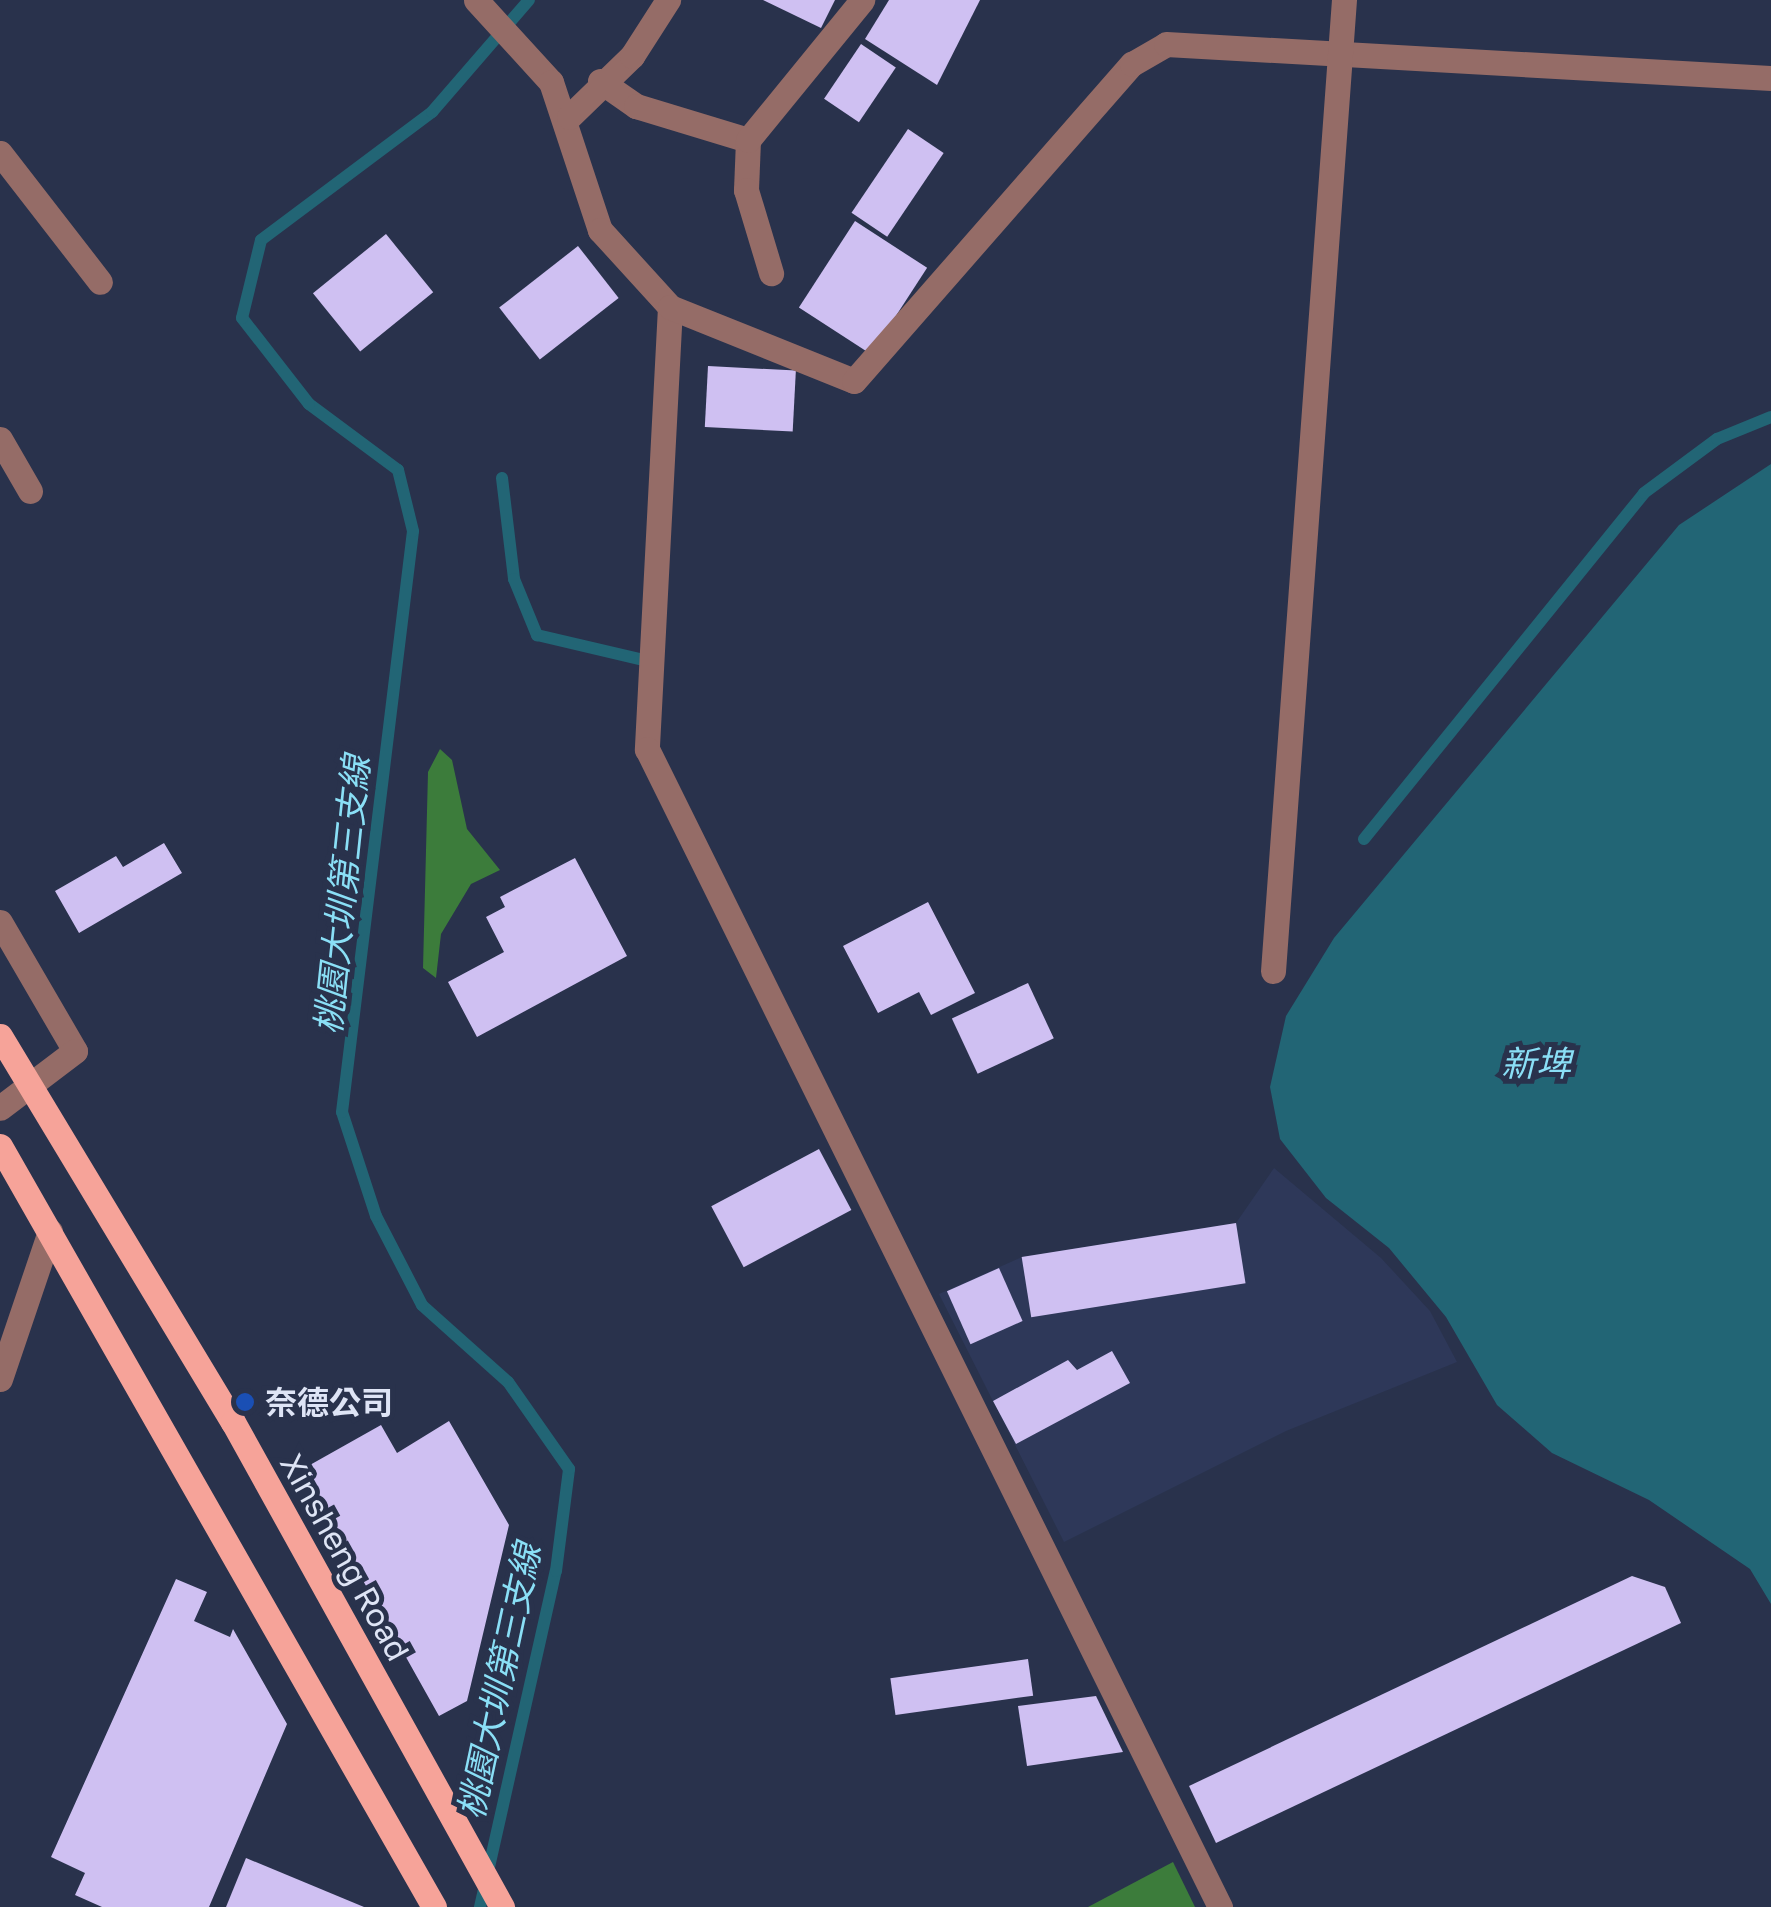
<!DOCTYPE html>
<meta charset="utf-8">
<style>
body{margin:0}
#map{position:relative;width:1771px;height:1907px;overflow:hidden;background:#29324c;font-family:"Golos Text","Noto Sans TC",sans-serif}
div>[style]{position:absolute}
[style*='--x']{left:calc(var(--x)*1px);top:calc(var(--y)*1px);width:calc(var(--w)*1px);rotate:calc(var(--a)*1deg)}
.built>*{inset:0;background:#2e3859}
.forest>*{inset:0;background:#3c7c3b}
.water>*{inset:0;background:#226575}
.stream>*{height:12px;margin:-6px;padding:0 6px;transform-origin:6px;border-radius:6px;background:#226575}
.building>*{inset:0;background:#cfc0f2;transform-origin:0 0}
.minor>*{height:25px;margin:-12.5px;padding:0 12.5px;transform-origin:12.5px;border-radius:12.5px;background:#956c67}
.major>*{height:25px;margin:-12.5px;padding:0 12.5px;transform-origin:12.5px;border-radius:12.5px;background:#f6a399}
.dots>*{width:28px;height:28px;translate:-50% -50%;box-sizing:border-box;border:5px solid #29324c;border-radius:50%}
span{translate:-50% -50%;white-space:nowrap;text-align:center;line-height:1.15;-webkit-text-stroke:10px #29324c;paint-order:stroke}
.poi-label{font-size:32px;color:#dee4f5;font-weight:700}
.left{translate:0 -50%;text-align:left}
.street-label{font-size:32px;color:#dee4f5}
.water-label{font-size:35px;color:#8adff6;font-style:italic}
</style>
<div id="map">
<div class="built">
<i style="clip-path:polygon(1274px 1168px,1381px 1258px,1430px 1311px,1457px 1362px,1286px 1431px,1064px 1542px,939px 1294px,1022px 1257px,1236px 1223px)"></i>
</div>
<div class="forest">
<i style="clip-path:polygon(440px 749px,452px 760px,467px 829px,500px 870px,471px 884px,441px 934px,436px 978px,423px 968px,428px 772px)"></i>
<i style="clip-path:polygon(1173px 1862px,1195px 1907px,1088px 1907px)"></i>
</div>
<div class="water">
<i style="clip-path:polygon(1771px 464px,1771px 1604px,1750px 1569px,1649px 1500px,1552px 1453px,1497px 1405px,1446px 1317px,1389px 1248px,1326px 1198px,1280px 1139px,1270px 1087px,1286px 1016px,1334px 938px,1679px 525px)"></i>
</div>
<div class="stream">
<i style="--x:502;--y:478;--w:102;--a:83.2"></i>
<i style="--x:514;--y:579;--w:61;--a:67.7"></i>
<i style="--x:537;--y:635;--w:110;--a:13.2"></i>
<i style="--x:1364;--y:839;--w:445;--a:-51"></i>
<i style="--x:1644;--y:493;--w:91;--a:-36.5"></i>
<i style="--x:1717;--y:439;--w:58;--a:-22.2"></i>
<i style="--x:480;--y:1907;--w:344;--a:-77.3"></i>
<i style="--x:556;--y:1571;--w:103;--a:-82.7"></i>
<i style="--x:569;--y:1469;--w:106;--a:-125"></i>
<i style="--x:508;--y:1382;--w:115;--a:-138.2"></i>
<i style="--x:422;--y:1305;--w:100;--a:-117.3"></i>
<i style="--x:376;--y:1216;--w:109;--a:-108.1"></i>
<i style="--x:342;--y:1112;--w:585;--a:-83.03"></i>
<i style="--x:413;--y:531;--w:63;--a:-103.8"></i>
<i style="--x:398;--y:470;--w:111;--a:-143.4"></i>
<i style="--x:309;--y:404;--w:109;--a:-127.9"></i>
<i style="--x:242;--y:318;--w:80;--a:-76.3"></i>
<i style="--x:261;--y:240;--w:214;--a:-36.8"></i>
<i style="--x:432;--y:112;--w:148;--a:-49.1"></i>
</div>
<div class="building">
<i style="clip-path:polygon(763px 0,835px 0,821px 28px)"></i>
<i style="clip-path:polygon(889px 0,980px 0,937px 85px,865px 39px)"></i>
<i style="left:861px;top:44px;width:42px;height:66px;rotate:34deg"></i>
<i style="left:908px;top:129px;width:43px;height:101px;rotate:34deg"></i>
<i style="left:855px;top:221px;width:86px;height:103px;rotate:33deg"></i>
<i style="left:386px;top:234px;width:75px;height:94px;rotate:51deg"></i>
<i style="left:578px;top:246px;width:66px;height:100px;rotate:52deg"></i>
<i style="left:708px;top:366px;width:88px;height:61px;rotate:3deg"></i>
<i style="clip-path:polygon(164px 843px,182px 873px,79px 933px,55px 891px,116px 856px,123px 867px)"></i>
<i style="clip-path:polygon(575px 858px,627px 956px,477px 1037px,448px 982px,504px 952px,486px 917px,505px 907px,500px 897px)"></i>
<i style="clip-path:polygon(928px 902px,975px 993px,931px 1015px,919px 992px,878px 1013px,843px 946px)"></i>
<i style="left:1028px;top:983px;width:61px;height:84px;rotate:65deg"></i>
<i style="left:819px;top:1149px;width:69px;height:122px;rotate:62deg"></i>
<i style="left:1236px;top:1223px;width:61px;height:217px;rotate:81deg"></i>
<i style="left:999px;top:1268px;width:58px;height:57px;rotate:66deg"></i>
<i style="clip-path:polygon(1112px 1351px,1130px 1383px,1016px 1444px,993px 1401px,1068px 1360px,1077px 1370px)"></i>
<i style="clip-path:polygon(449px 1421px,509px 1525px,467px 1701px,439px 1716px,301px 1470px,381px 1425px,397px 1453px)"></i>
<i style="clip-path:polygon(1632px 1576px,1665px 1587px,1681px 1623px,1216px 1843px,1189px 1786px)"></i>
<i style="clip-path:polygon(176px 1579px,207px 1592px,194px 1621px,230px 1637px,233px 1629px,287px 1724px,209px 1907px,102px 1907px,75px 1895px,85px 1873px,51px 1857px)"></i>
<i style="left:1028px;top:1659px;width:37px;height:139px;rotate:82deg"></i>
<i style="clip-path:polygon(1096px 1696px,1123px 1752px,1027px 1766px,1018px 1706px)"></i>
<i style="clip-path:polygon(246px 1858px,364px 1907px,226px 1907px)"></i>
</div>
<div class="minor">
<i style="--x:476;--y:0;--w:111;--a:47.6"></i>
<i style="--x:551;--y:82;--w:156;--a:71.7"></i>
<i style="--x:600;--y:230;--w:104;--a:47.7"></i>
<i style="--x:670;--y:307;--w:443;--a:93"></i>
<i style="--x:647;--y:749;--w:1292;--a:63.67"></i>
<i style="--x:600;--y:81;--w:44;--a:34.8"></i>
<i style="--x:636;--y:106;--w:117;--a:16.9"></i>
<i style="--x:748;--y:140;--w:50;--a:92.3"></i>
<i style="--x:746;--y:190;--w:87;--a:73.2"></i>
<i style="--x:569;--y:117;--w:88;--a:-44.1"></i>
<i style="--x:632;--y:56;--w:67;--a:-57.3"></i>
<i style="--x:748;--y:140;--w:181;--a:-50.8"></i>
<i style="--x:0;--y:153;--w:163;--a:52.2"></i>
<i style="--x:670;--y:307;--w:198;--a:21.9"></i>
<i style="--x:854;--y:381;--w:422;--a:-48.8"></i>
<i style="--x:1132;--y:64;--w:39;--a:-30"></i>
<i style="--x:1166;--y:44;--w:606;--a:3.22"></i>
<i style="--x:0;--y:439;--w:60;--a:60"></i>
<i style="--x:0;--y:922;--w:149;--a:59.8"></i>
<i style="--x:75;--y:1051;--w:94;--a:142.8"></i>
<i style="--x:1273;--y:971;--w:974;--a:-85.82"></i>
<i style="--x:0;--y:1379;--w:156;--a:-71.3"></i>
</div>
<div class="major">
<i style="--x:0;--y:1036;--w:451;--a:58.9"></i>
<i style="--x:233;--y:1422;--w:555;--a:60.99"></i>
<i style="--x:0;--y:1146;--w:876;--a:60.3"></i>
</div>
<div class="dots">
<i style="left:245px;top:1402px;background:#1a4fb4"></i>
</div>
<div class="poi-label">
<span class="left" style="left:265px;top:1402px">奈德公司</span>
</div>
<div class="street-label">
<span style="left:345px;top:1557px;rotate:61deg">Xinsheng Road</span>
</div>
<div class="water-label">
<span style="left:342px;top:895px;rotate:-84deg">桃園大圳第三支線</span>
<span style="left:1536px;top:1063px">新埤</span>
<span style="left:499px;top:1681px;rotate:-78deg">桃園大圳第三支線</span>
</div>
</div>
